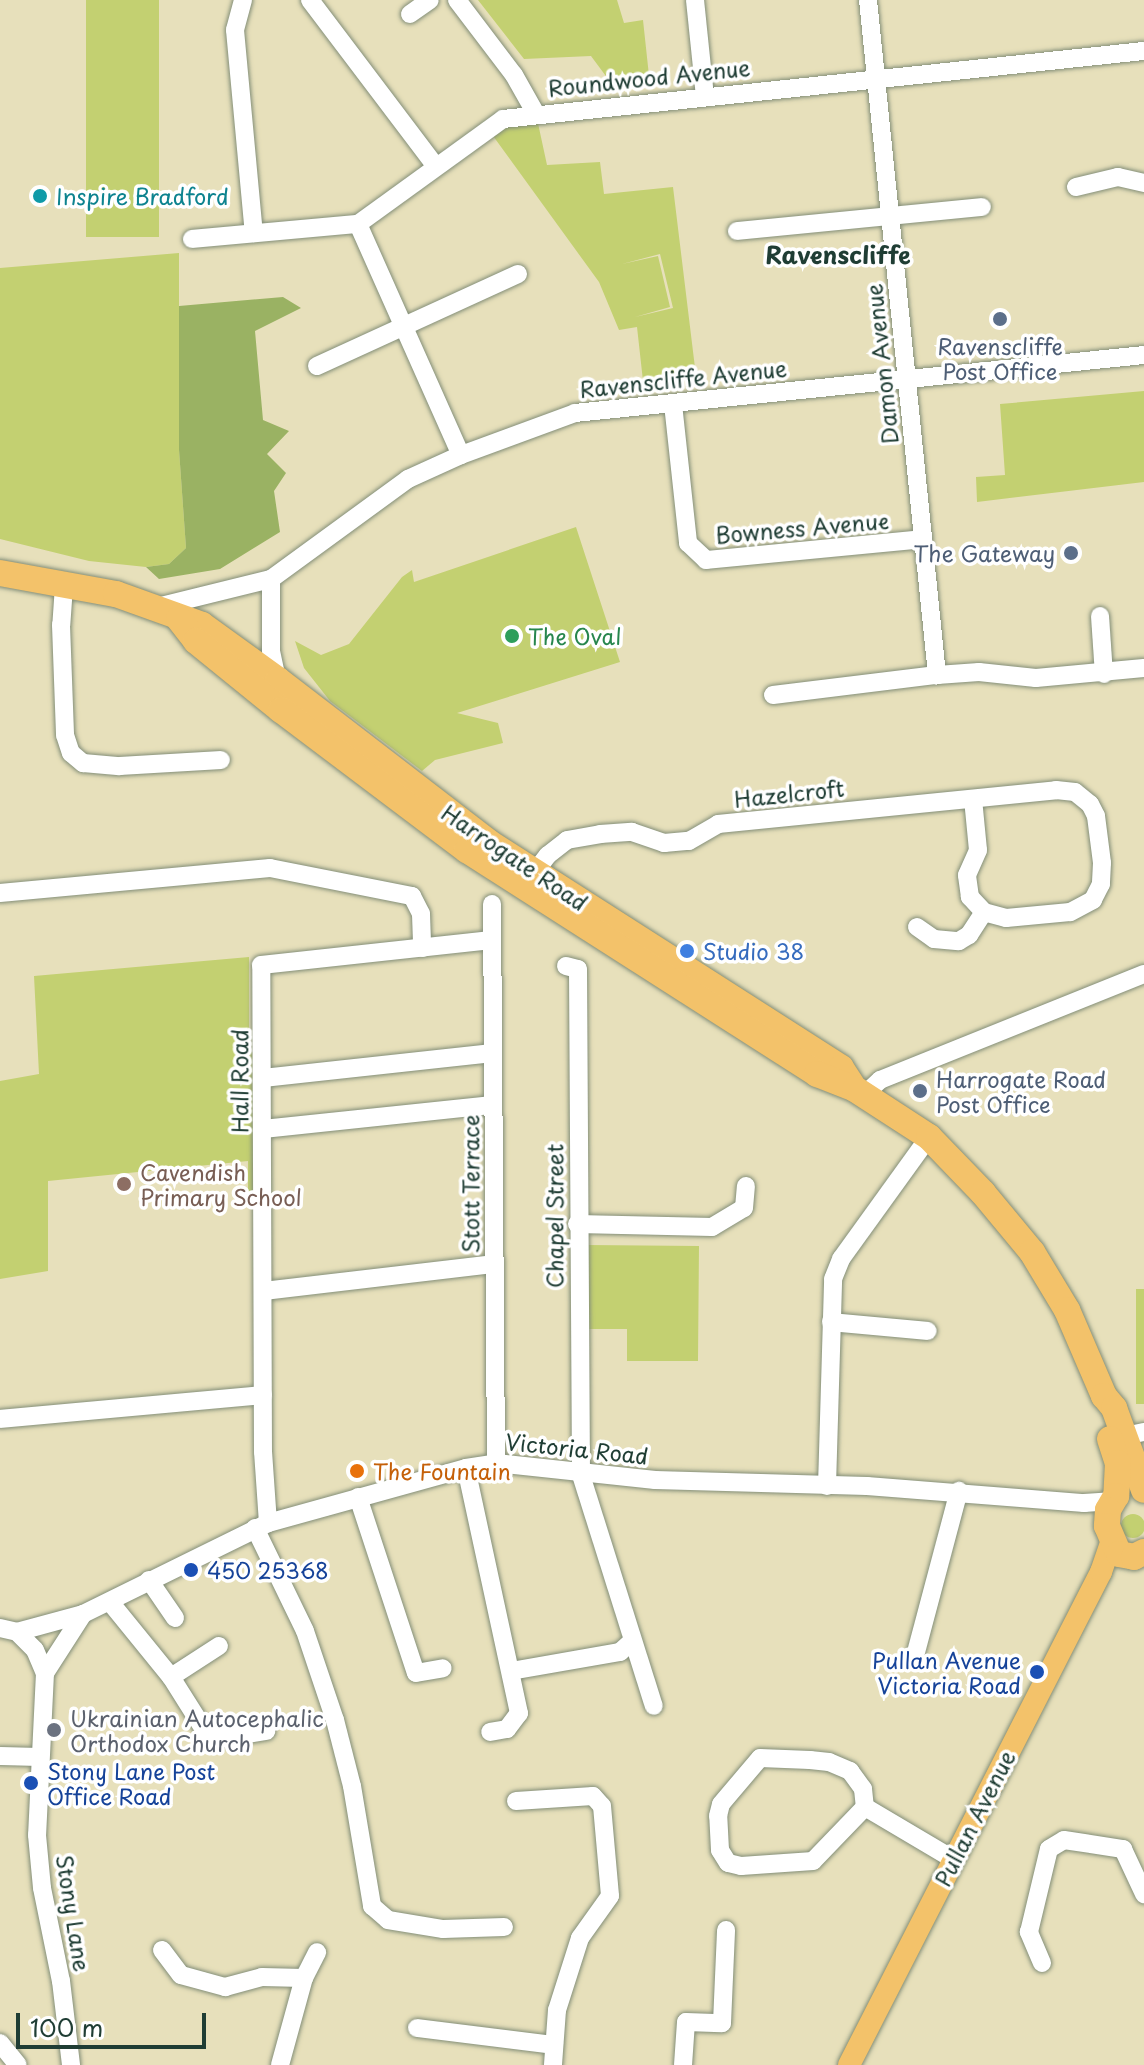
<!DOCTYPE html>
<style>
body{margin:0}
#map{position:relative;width:1144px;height:2065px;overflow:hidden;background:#e7e0bb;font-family:"Playpen Sans",sans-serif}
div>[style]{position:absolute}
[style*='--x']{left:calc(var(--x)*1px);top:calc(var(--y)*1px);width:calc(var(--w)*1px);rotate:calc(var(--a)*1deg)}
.green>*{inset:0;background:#c3d071;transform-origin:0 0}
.round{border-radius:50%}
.forest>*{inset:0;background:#9ab263}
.roads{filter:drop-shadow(0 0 2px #838e78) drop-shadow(0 0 2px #838e78)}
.minor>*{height:18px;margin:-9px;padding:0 9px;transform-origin:9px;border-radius:9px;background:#fff}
.major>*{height:22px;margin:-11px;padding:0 11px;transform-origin:11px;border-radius:11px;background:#f3c26a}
.highway>*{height:26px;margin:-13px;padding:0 13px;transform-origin:13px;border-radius:13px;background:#f3c26a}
.dots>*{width:22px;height:22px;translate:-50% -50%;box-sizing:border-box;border:4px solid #fff;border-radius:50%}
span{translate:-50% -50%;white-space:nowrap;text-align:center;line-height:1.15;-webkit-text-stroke:7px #fff;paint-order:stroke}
.street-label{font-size:22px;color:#1f3d34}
.culture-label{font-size:22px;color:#0d838f}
.left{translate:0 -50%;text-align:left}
.service-label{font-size:22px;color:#4e5e75}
.right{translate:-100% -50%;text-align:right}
.leisure-label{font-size:22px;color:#27864d}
.shop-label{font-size:22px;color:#366cbe}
.education-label{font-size:22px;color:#785e54}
.food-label{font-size:22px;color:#c56008}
.transit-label{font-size:22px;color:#164399}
.worship-label{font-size:22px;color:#5b616d}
.neighbourhood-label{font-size:24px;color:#1f3d34;font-weight:700}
.scale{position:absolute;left:16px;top:2013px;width:190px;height:36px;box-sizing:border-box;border:4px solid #1f3d34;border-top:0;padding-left:10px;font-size:24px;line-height:28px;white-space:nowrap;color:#1f3d34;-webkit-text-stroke:6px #fff;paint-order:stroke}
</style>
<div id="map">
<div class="green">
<i style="left:86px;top:0;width:73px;height:237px"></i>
<i style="clip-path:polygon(478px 0,617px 0,624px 23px,643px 20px,650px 85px,614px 87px,591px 56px,524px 59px)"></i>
<i style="clip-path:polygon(evenodd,536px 114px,547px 165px,600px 162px,604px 194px,673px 187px,696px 376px,643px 381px,637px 327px,619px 330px,599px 282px,488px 129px,536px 114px,660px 254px,673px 308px,635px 317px,670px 307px,658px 256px,622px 264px,660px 254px)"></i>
<i style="clip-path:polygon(179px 253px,179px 450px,186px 548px,169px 564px,146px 567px,89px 561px,0 539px,0 268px)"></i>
<i style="clip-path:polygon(1144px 391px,1144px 482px,977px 502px,976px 477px,1005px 475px,1000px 404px)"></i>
<i style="clip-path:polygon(576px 527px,620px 662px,457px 713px,498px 723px,503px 743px,435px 760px,422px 771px,330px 701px,304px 668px,295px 641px,321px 655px,349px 644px,402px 577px,412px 570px,414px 582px)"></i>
<i style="clip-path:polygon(249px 957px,249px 1052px,256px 1052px,256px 1207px,248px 1207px,248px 1161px,48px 1181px,48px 1271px,0 1279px,0 1081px,39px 1074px,34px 976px)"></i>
<i style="clip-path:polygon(587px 1245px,699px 1246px,698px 1361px,627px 1361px,627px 1329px,586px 1329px)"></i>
<i style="left:1144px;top:1289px;width:115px;height:8px;rotate:90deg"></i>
<i class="round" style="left:1121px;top:1514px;width:24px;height:24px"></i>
</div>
<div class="forest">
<i style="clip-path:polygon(283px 297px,301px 308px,255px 331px,263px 420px,289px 431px,267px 454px,286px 473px,274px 491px,280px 532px,220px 569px,159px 579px,146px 567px,169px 564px,186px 548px,179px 450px,179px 306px)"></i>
</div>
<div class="roads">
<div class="minor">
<i style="--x:243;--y:0;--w:31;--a:105"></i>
<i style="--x:235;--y:30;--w:204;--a:84.7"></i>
<i style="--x:310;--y:0;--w:207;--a:52.9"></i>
<i style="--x:457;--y:0;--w:94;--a:52.8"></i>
<i style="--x:514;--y:75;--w:45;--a:60.6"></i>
<i style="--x:695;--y:0;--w:97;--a:84.1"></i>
<i style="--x:868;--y:0;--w:679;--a:84.16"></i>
<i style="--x:410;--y:14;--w:24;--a:-35"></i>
<i style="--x:1076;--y:187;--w:43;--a:-13.4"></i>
<i style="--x:1118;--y:177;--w:27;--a:13"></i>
<i style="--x:358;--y:224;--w:253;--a:66"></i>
<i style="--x:737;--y:231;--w:246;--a:-5.6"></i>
<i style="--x:192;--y:239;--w:167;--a:-5.2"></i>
<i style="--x:358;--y:224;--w:179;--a:-35.9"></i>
<i style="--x:503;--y:119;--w:645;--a:-6.06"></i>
<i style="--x:317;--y:366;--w:221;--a:-24.6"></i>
<i style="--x:673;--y:404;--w:140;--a:83.8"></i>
<i style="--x:688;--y:543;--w:25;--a:43"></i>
<i style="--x:706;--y:560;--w:218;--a:-5.5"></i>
<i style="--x:271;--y:579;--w:72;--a:90"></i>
<i style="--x:271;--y:651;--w:33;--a:78"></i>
<i style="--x:64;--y:586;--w:39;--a:94"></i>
<i style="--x:61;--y:625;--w:110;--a:87.9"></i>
<i style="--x:65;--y:735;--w:19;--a:72"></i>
<i style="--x:71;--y:753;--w:16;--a:40"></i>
<i style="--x:83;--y:763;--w:37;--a:5"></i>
<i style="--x:120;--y:766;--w:101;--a:-3.4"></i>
<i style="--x:157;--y:607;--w:117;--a:-13.8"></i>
<i style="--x:271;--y:579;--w:170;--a:-36.1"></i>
<i style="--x:408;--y:479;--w:58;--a:-24.4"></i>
<i style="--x:461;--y:455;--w:121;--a:-20.2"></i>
<i style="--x:575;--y:413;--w:572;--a:-5.82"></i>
<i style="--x:1100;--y:616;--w:58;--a:86.1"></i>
<i style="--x:773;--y:695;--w:165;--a:-7"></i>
<i style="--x:937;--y:675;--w:42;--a:-4.1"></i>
<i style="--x:979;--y:672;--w:57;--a:6"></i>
<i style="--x:1036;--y:678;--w:108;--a:-5.3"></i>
<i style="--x:535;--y:872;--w:21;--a:-53"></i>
<i style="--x:548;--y:855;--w:24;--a:-38"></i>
<i style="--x:567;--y:840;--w:34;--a:-10"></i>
<i style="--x:600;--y:834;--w:32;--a:-4"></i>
<i style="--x:632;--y:832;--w:34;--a:19"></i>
<i style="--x:664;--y:843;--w:25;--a:-5"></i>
<i style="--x:689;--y:841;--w:34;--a:-30"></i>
<i style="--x:718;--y:824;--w:340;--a:-5.7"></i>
<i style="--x:1056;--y:790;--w:19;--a:6"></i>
<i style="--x:1075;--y:792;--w:19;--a:39"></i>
<i style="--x:1090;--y:804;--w:13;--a:63"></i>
<i style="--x:1096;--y:816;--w:47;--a:82.7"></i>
<i style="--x:1102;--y:863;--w:21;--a:93"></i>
<i style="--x:1101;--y:884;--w:18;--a:117"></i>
<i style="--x:1093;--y:900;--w:26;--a:152"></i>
<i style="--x:1070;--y:912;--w:64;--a:174.6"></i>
<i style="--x:1006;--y:918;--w:23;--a:-165"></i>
<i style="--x:984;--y:912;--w:21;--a:-133"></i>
<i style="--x:970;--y:897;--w:22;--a:-98"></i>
<i style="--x:967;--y:875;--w:27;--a:-66"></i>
<i style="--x:978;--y:850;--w:51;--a:-95.6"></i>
<i style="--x:0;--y:893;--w:271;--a:-5.3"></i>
<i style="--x:270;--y:868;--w:145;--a:11.2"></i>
<i style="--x:412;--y:896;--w:20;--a:63"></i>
<i style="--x:421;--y:914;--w:34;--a:88"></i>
<i style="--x:492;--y:904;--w:559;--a:89.59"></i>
<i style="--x:917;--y:927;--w:21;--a:35"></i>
<i style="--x:934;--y:939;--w:25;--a:5"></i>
<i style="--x:959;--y:941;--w:12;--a:-31"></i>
<i style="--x:969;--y:935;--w:27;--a:-57"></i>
<i style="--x:566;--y:966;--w:12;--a:14"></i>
<i style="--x:578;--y:969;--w:506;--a:89.66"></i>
<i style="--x:581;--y:1475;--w:242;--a:72.5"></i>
<i style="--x:263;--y:1078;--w:231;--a:-6.2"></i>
<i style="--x:864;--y:1095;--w:22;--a:-43"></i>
<i style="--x:880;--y:1080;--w:284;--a:-21.9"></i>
<i style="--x:263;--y:1129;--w:231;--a:-6"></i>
<i style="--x:577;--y:1224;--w:135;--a:1.3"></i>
<i style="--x:712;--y:1227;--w:37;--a:-31"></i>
<i style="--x:744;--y:1208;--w:22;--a:-85"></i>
<i style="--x:264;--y:1291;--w:232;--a:-6.7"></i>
<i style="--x:831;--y:1322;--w:97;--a:5.3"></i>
<i style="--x:0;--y:1419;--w:264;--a:-5.2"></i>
<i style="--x:1118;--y:1443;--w:10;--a:-45"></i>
<i style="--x:1125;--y:1436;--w:19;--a:-12"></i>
<i style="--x:466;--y:1468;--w:251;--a:77.8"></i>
<i style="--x:519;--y:1713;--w:20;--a:127"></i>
<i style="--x:507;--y:1729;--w:17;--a:170"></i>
<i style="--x:827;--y:1486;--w:207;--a:-88.3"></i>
<i style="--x:833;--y:1279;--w:22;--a:-68"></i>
<i style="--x:841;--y:1259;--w:150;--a:-54.2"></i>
<i style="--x:358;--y:1497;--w:185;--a:71.8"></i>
<i style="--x:416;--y:1673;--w:27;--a:-10"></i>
<i style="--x:268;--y:1523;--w:71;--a:-94"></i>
<i style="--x:263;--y:1452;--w:487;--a:-90.2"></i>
<i style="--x:261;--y:965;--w:232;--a:-6.2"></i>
<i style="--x:255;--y:1528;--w:114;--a:64.1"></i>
<i style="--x:305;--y:1631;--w:94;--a:71.4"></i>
<i style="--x:335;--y:1720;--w:68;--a:75.6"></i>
<i style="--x:352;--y:1786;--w:122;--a:80.5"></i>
<i style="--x:372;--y:1906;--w:21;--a:41"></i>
<i style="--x:388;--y:1920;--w:56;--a:9.3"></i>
<i style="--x:443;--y:1929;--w:61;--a:-1.9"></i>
<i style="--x:149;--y:1580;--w:46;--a:55.6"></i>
<i style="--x:110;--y:1602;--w:97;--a:50.9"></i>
<i style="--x:171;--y:1677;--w:64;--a:57.8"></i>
<i style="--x:205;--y:1731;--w:14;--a:36"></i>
<i style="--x:216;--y:1739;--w:51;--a:-9.1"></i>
<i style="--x:0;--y:1628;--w:17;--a:13"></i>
<i style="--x:17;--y:1632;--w:68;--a:-15.3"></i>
<i style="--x:83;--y:1614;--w:206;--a:-26.2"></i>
<i style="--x:268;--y:1523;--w:205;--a:-15.5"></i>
<i style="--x:466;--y:1468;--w:30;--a:-9"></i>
<i style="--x:496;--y:1463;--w:160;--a:6.1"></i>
<i style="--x:655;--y:1480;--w:212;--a:1.6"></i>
<i style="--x:867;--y:1486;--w:218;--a:4.5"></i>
<i style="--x:1084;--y:1503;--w:27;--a:-4"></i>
<i style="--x:17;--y:1632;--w:25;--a:45"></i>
<i style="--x:35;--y:1650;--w:25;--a:67"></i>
<i style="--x:45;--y:1673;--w:162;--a:92.8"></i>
<i style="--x:37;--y:1835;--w:53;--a:84.6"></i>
<i style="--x:42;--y:1888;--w:95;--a:78.5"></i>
<i style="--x:61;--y:1981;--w:85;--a:83.2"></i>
<i style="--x:915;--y:1656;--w:171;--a:-75.1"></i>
<i style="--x:511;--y:1671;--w:111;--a:-9.9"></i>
<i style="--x:620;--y:1652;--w:15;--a:-42"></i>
<i style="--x:45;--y:1673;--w:70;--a:-57.2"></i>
<i style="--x:171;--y:1677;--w:57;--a:-32.9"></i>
<i style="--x:0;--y:1756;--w:40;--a:1.4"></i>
<i style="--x:516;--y:1801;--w:77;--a:-3.7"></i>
<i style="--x:593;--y:1796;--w:13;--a:48"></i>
<i style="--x:602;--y:1806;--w:90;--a:84.9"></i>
<i style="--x:610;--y:1896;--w:52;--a:125.5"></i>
<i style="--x:580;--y:1938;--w:76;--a:107.7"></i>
<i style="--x:557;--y:2010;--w:55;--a:94.2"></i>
<i style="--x:865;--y:1807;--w:75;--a:133.9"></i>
<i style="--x:813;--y:1861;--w:72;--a:176"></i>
<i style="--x:741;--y:1866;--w:13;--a:-167"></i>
<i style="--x:728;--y:1863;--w:15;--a:-122"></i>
<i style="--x:720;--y:1850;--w:34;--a:-93"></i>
<i style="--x:718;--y:1816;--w:12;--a:-76"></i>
<i style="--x:721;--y:1804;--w:60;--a:-49.7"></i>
<i style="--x:760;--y:1758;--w:50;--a:2.3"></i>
<i style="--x:810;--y:1760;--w:19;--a:6"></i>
<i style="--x:829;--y:1762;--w:23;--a:23"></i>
<i style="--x:850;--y:1771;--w:22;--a:54"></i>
<i style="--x:863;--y:1789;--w:18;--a:84"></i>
<i style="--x:865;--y:1807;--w:102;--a:30.6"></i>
<i style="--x:162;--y:1950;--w:31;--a:53"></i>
<i style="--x:181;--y:1975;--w:46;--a:15.3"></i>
<i style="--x:225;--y:1987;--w:38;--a:-15"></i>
<i style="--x:262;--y:1977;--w:42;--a:1.4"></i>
<i style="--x:1042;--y:1963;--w:34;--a:-113"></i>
<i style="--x:1029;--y:1932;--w:85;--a:-76.5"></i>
<i style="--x:1049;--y:1849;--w:17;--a:-31"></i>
<i style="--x:1064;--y:1840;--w:60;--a:8.7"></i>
<i style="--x:1123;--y:1849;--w:50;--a:65"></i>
<i style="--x:417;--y:2028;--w:138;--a:7.1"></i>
<i style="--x:0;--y:2043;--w:28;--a:51"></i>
<i style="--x:280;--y:2065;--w:90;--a:-74.6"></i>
<i style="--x:304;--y:1978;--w:29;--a:-63"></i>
<i style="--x:683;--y:2065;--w:43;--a:-86"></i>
<i style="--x:686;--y:2022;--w:36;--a:2"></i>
<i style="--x:722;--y:2023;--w:93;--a:-87.5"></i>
</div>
<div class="major">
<i style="--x:849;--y:2065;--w:554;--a:-62.93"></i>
<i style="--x:1101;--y:1572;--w:34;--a:-71"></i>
</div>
<div class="highway">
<i style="--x:0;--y:573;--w:118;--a:10.3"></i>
<i style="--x:116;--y:594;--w:91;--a:19.8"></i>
<i style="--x:202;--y:625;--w:94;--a:35.9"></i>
<i style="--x:278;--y:680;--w:265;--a:37.6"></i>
<i style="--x:488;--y:842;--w:419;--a:32.6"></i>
<i style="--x:841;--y:1068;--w:20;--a:57"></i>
<i style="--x:179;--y:619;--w:28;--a:52"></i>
<i style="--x:196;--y:641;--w:109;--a:39.1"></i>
<i style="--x:281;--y:710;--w:233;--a:37"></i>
<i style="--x:467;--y:850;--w:416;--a:32.6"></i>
<i style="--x:817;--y:1074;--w:41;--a:21.5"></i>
<i style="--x:855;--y:1089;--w:88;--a:33"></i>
<i style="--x:929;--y:1137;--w:78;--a:46"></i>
<i style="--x:983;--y:1193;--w:77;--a:50.3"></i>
<i style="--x:1032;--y:1252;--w:68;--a:58.9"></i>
<i style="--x:1067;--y:1310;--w:94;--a:66.7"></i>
<i style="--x:1104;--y:1396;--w:16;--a:50"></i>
<i style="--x:1114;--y:1408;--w:87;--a:69.9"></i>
<i style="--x:1110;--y:1439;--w:25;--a:72"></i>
<i style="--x:1118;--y:1463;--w:33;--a:93"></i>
<i style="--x:1116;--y:1496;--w:16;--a:120"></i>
<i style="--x:1108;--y:1510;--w:16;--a:94"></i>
<i style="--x:1107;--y:1526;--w:30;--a:67"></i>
<i style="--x:1119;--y:1554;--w:15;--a:11"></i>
<i style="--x:1134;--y:1557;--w:11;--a:-27"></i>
</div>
</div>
<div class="dots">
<i style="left:40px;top:196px;background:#0f9aa8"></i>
<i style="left:1000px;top:319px;background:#5c6f8a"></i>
<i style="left:1071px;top:553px;background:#5c6f8a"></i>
<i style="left:512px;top:636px;background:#2e9e5b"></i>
<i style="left:687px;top:951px;background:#3f7fe0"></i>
<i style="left:920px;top:1091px;background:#5c6f8a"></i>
<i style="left:124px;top:1184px;background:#8d6e63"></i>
<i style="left:357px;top:1471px;background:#e8710a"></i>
<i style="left:191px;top:1570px;background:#1a4fb4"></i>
<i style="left:1037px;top:1672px;background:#1a4fb4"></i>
<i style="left:54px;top:1730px;background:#6b7280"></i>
<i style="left:31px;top:1783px;background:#1a4fb4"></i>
</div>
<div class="street-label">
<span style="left:649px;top:77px;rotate:-6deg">Roundwood Avenue</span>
<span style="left:881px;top:364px;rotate:-96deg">Damon Avenue</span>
<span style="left:683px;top:378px;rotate:-6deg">Ravenscliffe Avenue</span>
<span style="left:802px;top:527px;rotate:-5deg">Bowness Avenue</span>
<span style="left:789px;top:793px;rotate:-6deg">Hazelcroft</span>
<span style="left:515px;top:857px;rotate:34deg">Harrogate Road</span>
<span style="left:239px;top:1081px;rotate:-90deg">Hall Road</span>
<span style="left:470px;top:1184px;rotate:-90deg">Stott Terrace</span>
<span style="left:554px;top:1216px;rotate:-90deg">Chapel Street</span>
<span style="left:577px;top:1448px;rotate:6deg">Victoria Road</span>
<span style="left:974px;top:1818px;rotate:-63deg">Pullan Avenue</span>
<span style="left:74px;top:1913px;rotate:81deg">Stony Lane</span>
</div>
<div class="culture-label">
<span class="left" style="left:56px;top:196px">Inspire Bradford</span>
</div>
<div class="service-label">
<span style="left:1000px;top:358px">Ravenscliffe<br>Post Office</span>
<span class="right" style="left:1055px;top:553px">The Gateway</span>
<span class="left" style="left:936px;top:1091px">Harrogate Road<br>Post Office</span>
</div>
<div class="leisure-label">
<span class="left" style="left:528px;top:636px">The Oval</span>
</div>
<div class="shop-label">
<span class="left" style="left:703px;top:951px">Studio 38</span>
</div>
<div class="education-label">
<span class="left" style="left:140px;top:1184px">Cavendish<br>Primary School</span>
</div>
<div class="food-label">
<span class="left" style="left:373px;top:1471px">The Fountain</span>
</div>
<div class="transit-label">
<span class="left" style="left:207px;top:1570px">450 25368</span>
<span class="right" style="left:1021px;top:1672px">Pullan Avenue<br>Victoria Road</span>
<span class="left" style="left:47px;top:1783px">Stony Lane Post<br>Office Road</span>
</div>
<div class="worship-label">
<span class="left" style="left:70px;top:1730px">Ukrainian Autocephalic<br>Orthodox Church</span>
</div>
<div class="neighbourhood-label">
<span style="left:838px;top:255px">Ravenscliffe</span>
</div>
<div class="scale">100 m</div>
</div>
